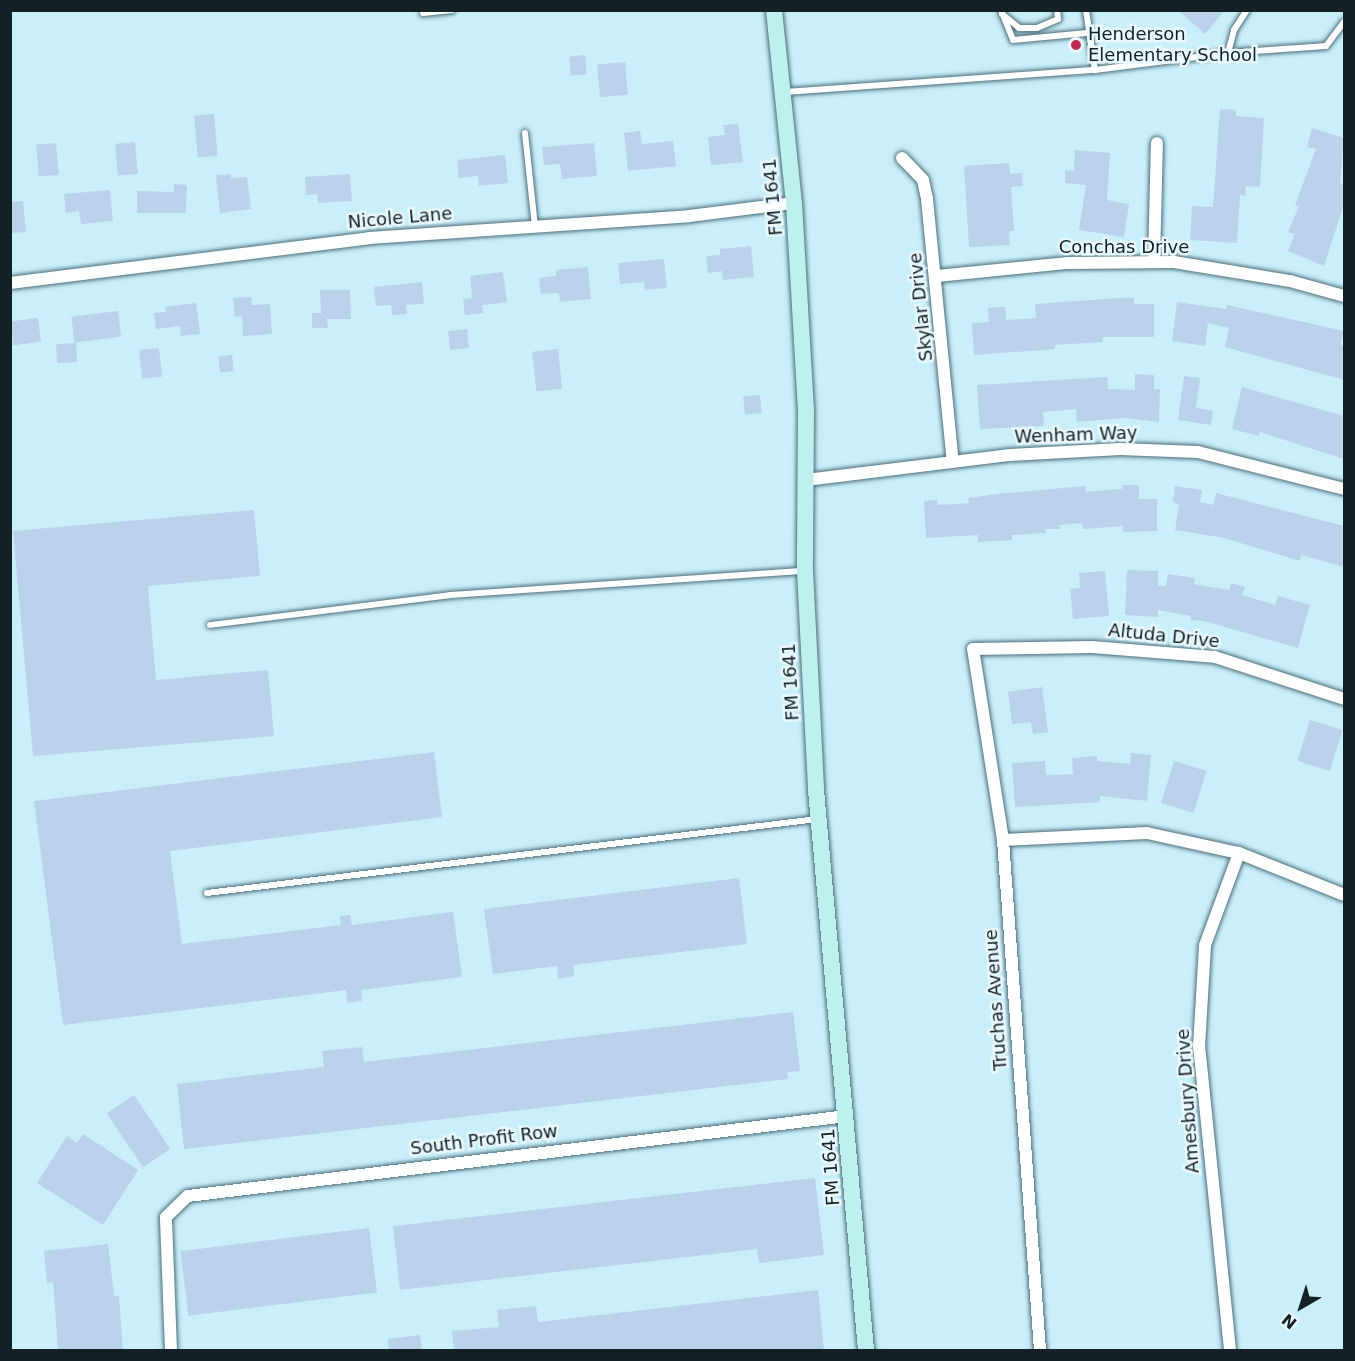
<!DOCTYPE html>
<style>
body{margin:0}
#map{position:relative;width:1355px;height:1361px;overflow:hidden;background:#c9effb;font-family:"DejaVu Sans",sans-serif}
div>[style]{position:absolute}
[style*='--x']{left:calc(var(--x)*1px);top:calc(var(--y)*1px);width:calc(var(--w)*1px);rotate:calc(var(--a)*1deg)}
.building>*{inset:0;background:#bbd2eb;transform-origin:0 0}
.roads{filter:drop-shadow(0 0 2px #4b6d78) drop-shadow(0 0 2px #4b6d78)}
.service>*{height:6px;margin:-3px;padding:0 3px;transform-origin:3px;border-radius:3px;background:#fff}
.minor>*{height:12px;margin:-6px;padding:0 6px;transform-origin:6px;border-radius:6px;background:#fff}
.secondary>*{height:16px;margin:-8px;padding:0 8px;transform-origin:8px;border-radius:8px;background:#bef0ed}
.dots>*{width:16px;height:16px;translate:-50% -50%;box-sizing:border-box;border:3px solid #e9f8fd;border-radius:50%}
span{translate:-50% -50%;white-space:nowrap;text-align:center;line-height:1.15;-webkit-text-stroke:5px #e9f8fd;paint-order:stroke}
.poi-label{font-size:18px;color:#132125}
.left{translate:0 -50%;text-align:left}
.street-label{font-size:18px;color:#132125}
.frame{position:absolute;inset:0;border:12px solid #132125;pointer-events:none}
.north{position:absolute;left:1271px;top:1277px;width:60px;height:60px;-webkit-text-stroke:4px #e9f8fd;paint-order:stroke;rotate:219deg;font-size:16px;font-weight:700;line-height:24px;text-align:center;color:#132125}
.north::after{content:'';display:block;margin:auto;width:21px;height:27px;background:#132125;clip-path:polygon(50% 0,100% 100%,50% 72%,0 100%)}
</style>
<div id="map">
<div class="building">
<i style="clip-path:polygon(1178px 10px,1225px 10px,1205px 34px)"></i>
<i style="left:585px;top:55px;width:19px;height:16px;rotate:84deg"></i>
<i style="left:625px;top:62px;width:33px;height:28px;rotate:85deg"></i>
<i style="clip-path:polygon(1220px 109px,1236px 110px,1236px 116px,1264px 118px,1260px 187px,1246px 186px,1245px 196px,1240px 195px,1237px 243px,1190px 240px,1192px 206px,1213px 207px)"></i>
<i style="left:214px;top:114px;width:42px;height:20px;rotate:85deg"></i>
<i style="clip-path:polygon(738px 124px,743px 162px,711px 165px,708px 137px,725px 135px,723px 125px)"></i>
<i style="clip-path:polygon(1312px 128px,1344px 138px,1340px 184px,1344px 185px,1344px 204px,1324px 266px,1288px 251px,1295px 234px,1288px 232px,1299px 206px,1295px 205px,1316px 149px,1307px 147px)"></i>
<i style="clip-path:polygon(640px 131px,642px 144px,673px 141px,676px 166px,628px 171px,624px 133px)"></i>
<i style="left:135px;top:142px;width:32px;height:20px;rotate:85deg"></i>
<i style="left:56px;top:143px;width:32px;height:20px;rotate:85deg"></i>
<i style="clip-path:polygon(594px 143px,597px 176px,562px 179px,560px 164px,544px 165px,542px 147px)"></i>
<i style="clip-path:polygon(1075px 150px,1110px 153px,1107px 200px,1129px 204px,1124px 237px,1079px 230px,1086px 185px,1065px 183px,1065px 170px,1074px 171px)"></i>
<i style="clip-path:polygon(505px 155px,508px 183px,479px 186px,478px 176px,459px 178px,457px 160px)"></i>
<i style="clip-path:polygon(1009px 163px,1010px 174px,1022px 173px,1023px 186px,1011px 187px,1014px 231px,1009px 231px,1010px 245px,969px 247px,964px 166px)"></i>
<i style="clip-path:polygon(231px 174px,231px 178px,247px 177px,251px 209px,220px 213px,216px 175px)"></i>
<i style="clip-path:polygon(350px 174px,352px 201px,318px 203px,317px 194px,306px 195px,305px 177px)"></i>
<i style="clip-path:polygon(174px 184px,187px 185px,186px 213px,137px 213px,137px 191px,174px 192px)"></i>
<i style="clip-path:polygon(110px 190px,113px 221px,81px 224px,79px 211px,66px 213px,64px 194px)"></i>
<i style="clip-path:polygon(23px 201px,26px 232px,10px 233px,11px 202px)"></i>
<i style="clip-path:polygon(751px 246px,754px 277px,723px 280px,722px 271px,708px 273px,706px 256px,720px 255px,720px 249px)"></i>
<i style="clip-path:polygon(664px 259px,667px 288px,645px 290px,644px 282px,620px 284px,618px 263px)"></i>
<i style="clip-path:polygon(588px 267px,591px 299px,560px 302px,559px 293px,541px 294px,539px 278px,556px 276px,556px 270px)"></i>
<i style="clip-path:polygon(503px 272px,507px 302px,482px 305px,483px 313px,465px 315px,463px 299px,472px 298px,470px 276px)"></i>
<i style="clip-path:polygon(422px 282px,424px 304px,406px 305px,407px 314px,392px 315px,391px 305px,376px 306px,374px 287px)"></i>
<i style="clip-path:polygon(320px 290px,350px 290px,351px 319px,327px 319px,328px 328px,312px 328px,312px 313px,321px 313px)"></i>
<i style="clip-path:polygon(251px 297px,252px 305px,270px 304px,272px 334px,243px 336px,242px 316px,235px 317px,233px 298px)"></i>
<i style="clip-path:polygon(1119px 298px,1134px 298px,1134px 304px,1154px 304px,1154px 337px,1103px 337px,1103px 342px,1055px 345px,1055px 349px,974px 355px,972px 323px,989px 322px,988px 308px,1005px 307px,1006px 320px,1036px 318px,1035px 304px)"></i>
<i style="clip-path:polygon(1177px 302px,1226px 309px,1227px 305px,1344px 331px,1340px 345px,1344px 346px,1344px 380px,1225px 347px,1229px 328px,1208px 323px,1205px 346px,1172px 341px)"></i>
<i style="clip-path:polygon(196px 303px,200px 334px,181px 336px,180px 326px,156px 329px,154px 313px,166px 312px,165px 307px)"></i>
<i style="left:118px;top:311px;width:26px;height:47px;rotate:83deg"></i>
<i style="left:38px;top:318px;width:24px;height:28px;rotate:83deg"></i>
<i style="left:467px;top:329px;width:19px;height:19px;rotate:84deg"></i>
<i style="left:76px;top:343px;width:19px;height:20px;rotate:87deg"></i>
<i style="left:159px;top:348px;width:29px;height:20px;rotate:84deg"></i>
<i style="left:558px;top:349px;width:40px;height:26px;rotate:84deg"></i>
<i style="left:232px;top:355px;width:16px;height:14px;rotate:83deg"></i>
<i style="clip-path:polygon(1135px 374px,1154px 375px,1154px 389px,1160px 389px,1159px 422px,1126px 418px,1077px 422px,1076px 409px,1043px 412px,1044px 426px,980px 429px,977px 385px,1107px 377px,1108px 389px,1135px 390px)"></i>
<i style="clip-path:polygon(1184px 376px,1200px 378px,1196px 408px,1213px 411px,1211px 425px,1178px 420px)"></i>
<i style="clip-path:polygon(1242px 387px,1344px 416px,1344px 459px,1260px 432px,1259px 436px,1232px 429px)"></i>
<i style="left:760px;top:395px;width:18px;height:17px;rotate:84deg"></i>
<i style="clip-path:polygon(1122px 485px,1139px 485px,1139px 499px,1157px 499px,1157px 531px,1123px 532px,1123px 526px,1083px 529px,1082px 523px,1059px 525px,1060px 529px,1045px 529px,1046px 533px,1012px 535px,1012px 540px,978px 542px,978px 535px,926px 538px,924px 501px,937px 500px,938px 505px,969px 503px,968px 498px,997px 494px,1085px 486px,1086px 492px,1122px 489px)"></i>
<i style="clip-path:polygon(1175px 486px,1202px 490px,1200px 502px,1213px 505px,1216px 493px,1344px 526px,1344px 567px,1301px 555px,1300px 561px,1224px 538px,1175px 530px,1179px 504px,1173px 502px)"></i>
<i style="clip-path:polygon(254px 510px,260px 576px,148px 586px,156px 680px,268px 670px,274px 736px,33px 756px,13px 531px)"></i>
<i style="clip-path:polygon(1127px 570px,1158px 571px,1158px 586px,1166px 586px,1168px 574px,1195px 578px,1194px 584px,1229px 590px,1231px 583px,1245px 587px,1242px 595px,1275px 605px,1278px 596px,1310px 605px,1298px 648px,1204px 621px,1190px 620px,1191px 616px,1158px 610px,1158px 617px,1125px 615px)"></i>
<i style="clip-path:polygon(1105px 571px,1109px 616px,1073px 619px,1070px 589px,1080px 588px,1079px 573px)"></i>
<i style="clip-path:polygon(1042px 687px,1048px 732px,1033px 734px,1031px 722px,1012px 724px,1008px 692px)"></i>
<i style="left:1310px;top:720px;width:34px;height:43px;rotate:17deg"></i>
<i style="clip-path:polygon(434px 752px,442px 817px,170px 851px,182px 944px,341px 925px,340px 916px,350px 915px,352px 925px,453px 912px,462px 977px,361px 990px,362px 1001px,347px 1003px,346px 990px,63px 1025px,34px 801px)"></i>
<i style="clip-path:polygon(1131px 753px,1151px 755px,1147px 801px,1100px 796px,1100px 802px,1015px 807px,1012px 763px,1045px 761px,1046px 775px,1073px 774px,1072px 758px,1097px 756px,1097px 761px,1130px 764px)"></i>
<i style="left:1174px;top:761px;width:34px;height:44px;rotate:17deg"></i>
<i style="clip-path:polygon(739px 878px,747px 944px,573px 965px,574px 976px,558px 979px,557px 966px,493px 974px,484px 909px)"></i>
<i style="clip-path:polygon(793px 1012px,800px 1071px,787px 1072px,788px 1079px,184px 1149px,177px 1084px,324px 1067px,322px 1051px,362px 1047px,364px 1062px)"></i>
<i style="left:134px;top:1095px;width:65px;height:33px;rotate:56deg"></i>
<i style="clip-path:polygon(83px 1134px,138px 1170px,103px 1225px,37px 1183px,67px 1136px,77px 1143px)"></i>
<i style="clip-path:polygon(815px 1178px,824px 1255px,759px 1263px,757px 1249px,400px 1290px,393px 1226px)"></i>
<i style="left:369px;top:1228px;width:65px;height:190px;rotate:83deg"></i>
<i style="clip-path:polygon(108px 1244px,114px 1296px,119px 1296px,123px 1350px,58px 1350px,53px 1282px,47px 1283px,44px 1251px)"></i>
<i style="clip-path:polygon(818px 1290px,824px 1350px,454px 1350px,452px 1331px,499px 1327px,497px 1310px,536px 1306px,538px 1322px)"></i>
<i style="clip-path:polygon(420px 1335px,422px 1350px,389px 1350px,388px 1339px)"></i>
</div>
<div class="roads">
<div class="service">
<i style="--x:1001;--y:10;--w:32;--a:68"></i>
<i style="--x:1013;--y:40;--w:74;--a:-5.4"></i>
<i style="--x:1086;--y:10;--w:61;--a:81.5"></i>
<i style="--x:423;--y:13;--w:29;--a:-6"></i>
<i style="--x:1002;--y:14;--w:22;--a:39"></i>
<i style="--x:1019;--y:28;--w:18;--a:0"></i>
<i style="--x:1037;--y:28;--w:23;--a:-23"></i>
<i style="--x:1058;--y:19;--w:9;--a:-96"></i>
<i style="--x:1228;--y:53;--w:24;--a:-75"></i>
<i style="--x:1234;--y:30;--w:24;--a:-57"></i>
<i style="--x:785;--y:92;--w:311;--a:-4.1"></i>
<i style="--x:1095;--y:70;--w:134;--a:-7.3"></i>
<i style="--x:1228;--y:53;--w:98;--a:-4.1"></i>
<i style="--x:1326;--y:46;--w:30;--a:-53"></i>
<i style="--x:525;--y:133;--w:94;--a:83.9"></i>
<i style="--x:210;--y:625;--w:242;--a:-7.1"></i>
<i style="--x:450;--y:595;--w:356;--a:-3.9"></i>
<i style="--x:207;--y:893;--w:615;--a:-6.91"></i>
</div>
<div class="minor">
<i style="--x:902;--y:158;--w:30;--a:46"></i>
<i style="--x:923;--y:180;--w:19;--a:78"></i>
<i style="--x:927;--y:199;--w:264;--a:84.4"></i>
<i style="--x:1154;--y:262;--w:119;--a:-88.6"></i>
<i style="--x:937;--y:276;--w:132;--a:-5.7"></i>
<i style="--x:1068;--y:263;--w:106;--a:-0.5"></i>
<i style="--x:1174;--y:262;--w:118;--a:9.3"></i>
<i style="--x:1290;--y:281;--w:56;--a:15.5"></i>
<i style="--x:10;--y:283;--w:362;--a:-7.1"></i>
<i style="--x:369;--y:238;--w:321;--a:-3.9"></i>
<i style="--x:689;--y:216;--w:106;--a:-7.1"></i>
<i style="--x:806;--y:480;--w:206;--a:-7"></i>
<i style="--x:1010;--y:455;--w:110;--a:-3.1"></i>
<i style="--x:1120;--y:449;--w:78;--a:2.2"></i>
<i style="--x:1198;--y:452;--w:151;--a:14.2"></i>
<i style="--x:1003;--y:840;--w:144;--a:-2.8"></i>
<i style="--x:1147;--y:833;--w:94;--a:12.3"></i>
<i style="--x:1239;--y:853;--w:113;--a:21.8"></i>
<i style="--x:171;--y:1350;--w:133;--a:-92.2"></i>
<i style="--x:166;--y:1217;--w:30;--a:-44"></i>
<i style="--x:188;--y:1196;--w:664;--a:-6.92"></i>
<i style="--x:1040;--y:1350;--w:511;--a:-94.15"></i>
<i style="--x:1003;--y:840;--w:193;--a:-98.9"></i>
<i style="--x:973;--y:649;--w:119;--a:-1"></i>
<i style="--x:1092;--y:647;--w:123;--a:4.6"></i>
<i style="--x:1215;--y:657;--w:136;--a:18"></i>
<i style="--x:1230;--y:1350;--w:305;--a:-95.8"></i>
<i style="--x:1199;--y:1047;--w:102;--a:-86.6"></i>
<i style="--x:1205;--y:945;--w:98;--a:-69.7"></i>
</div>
<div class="secondary">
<i style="--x:774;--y:10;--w:194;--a:84.1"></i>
<i style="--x:794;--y:203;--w:206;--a:86.7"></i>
<i style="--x:806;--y:409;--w:162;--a:90.4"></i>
<i style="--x:805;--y:571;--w:219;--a:87.1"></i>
<i style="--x:816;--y:790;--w:562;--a:84.9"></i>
</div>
</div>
<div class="dots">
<i style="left:1076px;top:45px;background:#bd2d52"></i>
</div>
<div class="poi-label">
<span class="left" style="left:1088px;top:45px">Henderson<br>Elementary School</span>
</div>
<div class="street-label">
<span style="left:773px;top:197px;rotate:-95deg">FM 1641</span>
<span style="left:400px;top:218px;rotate:-5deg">Nicole Lane</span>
<span style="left:1124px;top:247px">Conchas Drive</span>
<span style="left:921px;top:307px;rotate:-96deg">Skylar Drive</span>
<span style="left:1076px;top:435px;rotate:-2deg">Wenham Way</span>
<span style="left:1164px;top:636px;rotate:6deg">Altuda Drive</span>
<span style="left:791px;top:682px;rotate:-93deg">FM 1641</span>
<span style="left:996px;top:1000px;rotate:-94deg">Truchas Avenue</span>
<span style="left:1188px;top:1101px;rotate:-94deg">Amesbury Drive</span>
<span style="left:484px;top:1140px;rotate:-7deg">South Profit Row</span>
<span style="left:831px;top:1167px;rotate:-94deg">FM 1641</span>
</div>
<div class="frame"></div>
<div class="north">N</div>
</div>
